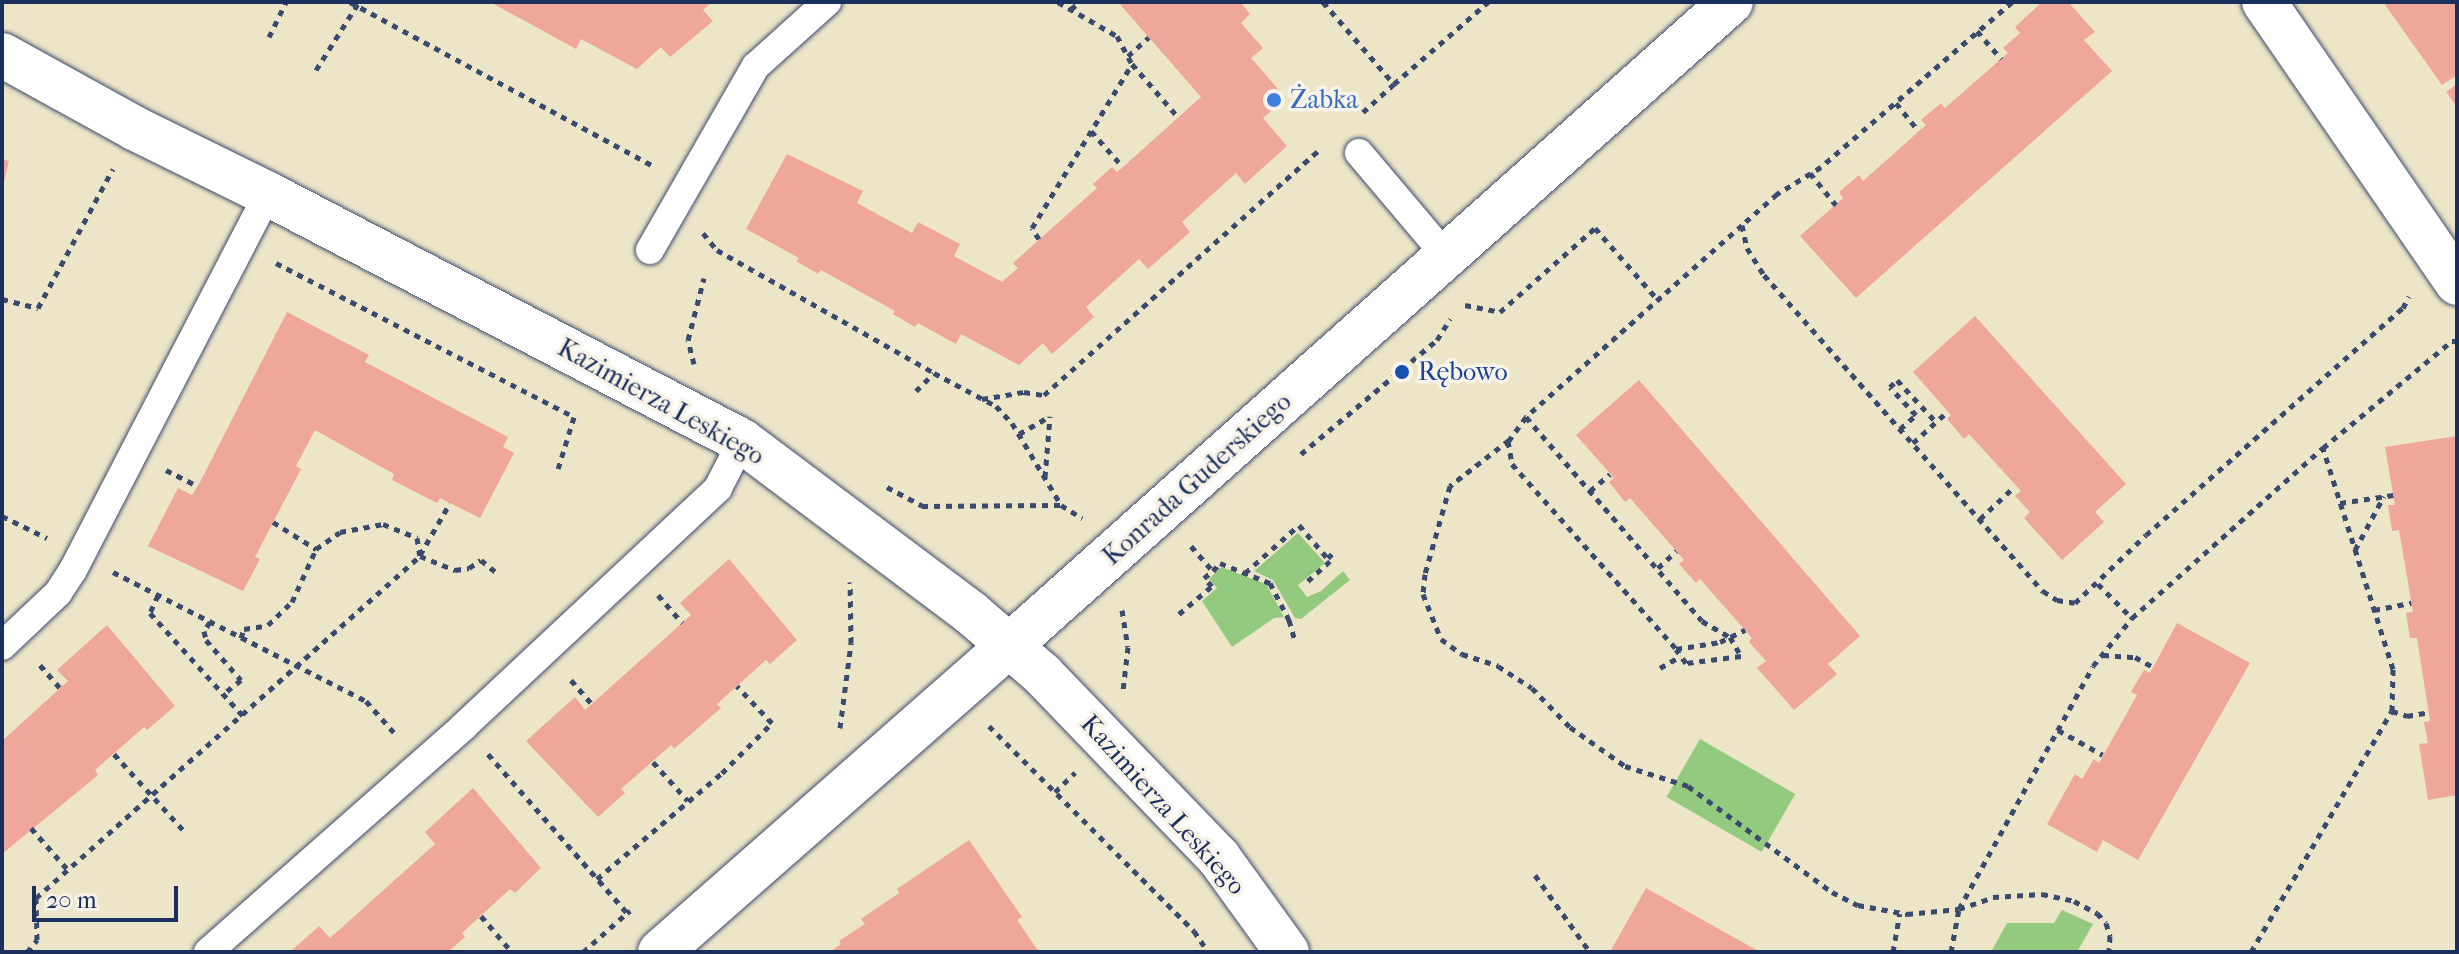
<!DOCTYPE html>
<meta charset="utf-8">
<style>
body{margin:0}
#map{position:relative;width:2459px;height:954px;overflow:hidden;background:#ede5c8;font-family:"IM FELL French Canon",serif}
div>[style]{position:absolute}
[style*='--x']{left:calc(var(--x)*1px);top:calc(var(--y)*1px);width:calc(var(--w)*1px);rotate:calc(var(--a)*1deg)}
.green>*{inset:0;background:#93ca7d;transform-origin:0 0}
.building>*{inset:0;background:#eea79a}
.path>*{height:5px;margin-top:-2.5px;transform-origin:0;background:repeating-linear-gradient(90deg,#3a4a6e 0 6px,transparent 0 12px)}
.roads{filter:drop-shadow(0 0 2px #3a4a6e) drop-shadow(0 0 2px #3a4a6e)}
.service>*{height:28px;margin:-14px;padding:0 14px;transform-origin:14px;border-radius:14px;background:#fff}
.minor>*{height:44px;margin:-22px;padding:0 22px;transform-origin:22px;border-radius:22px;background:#fff}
.tertiary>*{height:44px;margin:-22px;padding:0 22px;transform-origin:22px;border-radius:22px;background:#fff}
.dots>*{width:22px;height:22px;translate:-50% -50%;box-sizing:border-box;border:4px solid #f7f3e8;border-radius:50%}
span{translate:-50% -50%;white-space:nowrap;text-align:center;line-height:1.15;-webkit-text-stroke:7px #f7f3e8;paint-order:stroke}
.shop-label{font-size:26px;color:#366cbe}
.left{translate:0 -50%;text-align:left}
.transit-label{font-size:26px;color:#164399}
.street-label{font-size:26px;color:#1b2f5e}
.frame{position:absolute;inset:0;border:4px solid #1b2f5e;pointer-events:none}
.scale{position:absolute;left:32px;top:886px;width:146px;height:36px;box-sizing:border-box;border:4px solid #1b2f5e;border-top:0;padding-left:10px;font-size:24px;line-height:28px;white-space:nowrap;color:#1b2f5e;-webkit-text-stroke:6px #f7f3e8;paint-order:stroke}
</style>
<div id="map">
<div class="green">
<i style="clip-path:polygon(1298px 533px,1325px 563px,1298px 585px,1307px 597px,1321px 591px,1343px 571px,1350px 580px,1301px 619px,1295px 618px,1273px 580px,1254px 571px)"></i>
<i style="clip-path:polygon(1221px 567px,1266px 584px,1284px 617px,1274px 618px,1232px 647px,1202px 601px,1217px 588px,1209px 579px)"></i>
<i style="left:1700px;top:739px;width:110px;height:67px;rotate:30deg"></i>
<i style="clip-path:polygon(2062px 910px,2093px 924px,2077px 952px,1991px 952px,2007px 923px,2054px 923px)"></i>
</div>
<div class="building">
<i style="clip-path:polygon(490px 2px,712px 2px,703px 10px,713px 21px,670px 57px,661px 47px,637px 69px,581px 39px,576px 49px)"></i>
<i style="clip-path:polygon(1118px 2px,1240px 2px,1250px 14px,1241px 23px,1263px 48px,1251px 58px,1286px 98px,1263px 118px,1287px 146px,1245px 184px,1236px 173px,1182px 222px,1190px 232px,1148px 269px,1139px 259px,1086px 307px,1094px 317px,1052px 354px,1043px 343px,1019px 365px,961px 334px,956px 344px,918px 323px,915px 327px,893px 314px,895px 311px,821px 270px,818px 274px,796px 261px,799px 258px,746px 229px,787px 154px,863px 191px,857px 203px,912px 233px,918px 222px,960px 244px,954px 256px,1002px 282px,1018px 268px,1013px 263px,1097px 188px,1093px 184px,1112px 167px,1117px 172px,1123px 167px,1201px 97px)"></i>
<i style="clip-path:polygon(2042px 2px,2068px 2px,2095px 32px,2084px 40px,2112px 71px,1856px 298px,1800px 236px,1843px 198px,1839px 192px,1859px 175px,1863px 181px,1926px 125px,1921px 120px,1941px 103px,1945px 108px,2008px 53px,2003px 48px,2020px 33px,2015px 27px)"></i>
<i style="clip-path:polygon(2383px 2px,2457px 2px,2457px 75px,2442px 85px)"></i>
<i style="clip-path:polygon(2457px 84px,2457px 107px,2446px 92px)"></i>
<i style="clip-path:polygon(2px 159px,9px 161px,3px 186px,2px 186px)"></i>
<i style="clip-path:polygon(287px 312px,369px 355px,365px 362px,508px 437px,503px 447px,514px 453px,480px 518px,440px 498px,437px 503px,392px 480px,394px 474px,315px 430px,296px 466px,301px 469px,255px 557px,260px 559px,243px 591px,148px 546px,178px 488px,192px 495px,198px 486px)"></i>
<i style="clip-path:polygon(1975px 316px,2126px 484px,2095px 512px,2104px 522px,2062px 560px,2024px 518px,2030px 512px,2015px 496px,2021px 491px,1969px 434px,1964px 439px,1947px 419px,1951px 415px,1913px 372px)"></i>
<i style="clip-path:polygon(1639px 380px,1860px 636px,1828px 664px,1837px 674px,1794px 710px,1757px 668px,1766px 661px,1749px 642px,1752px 638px,1700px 579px,1696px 583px,1679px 564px,1684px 560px,1630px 498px,1625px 502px,1609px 482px,1614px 478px,1576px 435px)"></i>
<i style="clip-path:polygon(2457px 436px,2457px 795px,2428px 800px,2419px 744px,2428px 743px,2424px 722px,2430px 721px,2417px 638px,2410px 638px,2406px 613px,2413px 612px,2399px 530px,2392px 531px,2388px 505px,2395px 505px,2385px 447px)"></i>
<i style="clip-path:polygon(729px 559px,797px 640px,770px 664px,766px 660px,717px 704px,721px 708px,674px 749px,671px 745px,621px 789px,625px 793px,598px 817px,526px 741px,575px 697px,585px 710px,691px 615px,680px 603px)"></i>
<i style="clip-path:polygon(2177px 623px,2250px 663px,2138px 860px,2103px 840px,2097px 852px,2047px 824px,2075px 774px,2082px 779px,2094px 759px,2099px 763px,2137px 695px,2131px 692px,2144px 670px,2150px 673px)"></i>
<i style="clip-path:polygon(107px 625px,175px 706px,147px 730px,144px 727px,95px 770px,98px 775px,2px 854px,2px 741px,68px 681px,57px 670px)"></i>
<i style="clip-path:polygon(473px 788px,541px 868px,515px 893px,510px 889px,462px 933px,465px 937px,448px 952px,290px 952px,319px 926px,330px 938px,435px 844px,425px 832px)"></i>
<i style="clip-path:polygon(969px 840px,1022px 917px,1017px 920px,1039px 952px,830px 952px,841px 944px,839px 941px,865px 924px,861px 919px,899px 893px,897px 889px)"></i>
<i style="clip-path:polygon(1646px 888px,1760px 952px,1610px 952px)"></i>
</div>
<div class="path">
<i style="--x:350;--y:2;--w:347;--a:28.4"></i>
<i style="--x:1058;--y:2;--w:68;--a:30"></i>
<i style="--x:1117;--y:36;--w:32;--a:62"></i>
<i style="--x:1132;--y:64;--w:70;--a:49"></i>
<i style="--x:1323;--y:2;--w:108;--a:49.1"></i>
<i style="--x:1394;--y:84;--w:43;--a:137.8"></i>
<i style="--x:2012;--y:2;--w:252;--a:139.2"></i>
<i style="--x:1821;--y:167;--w:52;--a:148.5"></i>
<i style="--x:1777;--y:194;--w:47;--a:138.5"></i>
<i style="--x:1742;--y:225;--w:289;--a:138.4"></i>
<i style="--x:1526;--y:417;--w:29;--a:126"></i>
<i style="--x:1509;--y:440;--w:75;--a:142.1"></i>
<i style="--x:1450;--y:486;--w:91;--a:105.9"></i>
<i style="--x:1425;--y:574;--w:20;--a:96"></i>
<i style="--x:1423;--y:594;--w:48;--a:68.2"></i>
<i style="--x:1441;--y:639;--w:26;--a:36"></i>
<i style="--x:1462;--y:654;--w:38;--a:18"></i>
<i style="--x:1498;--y:666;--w:40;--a:32.9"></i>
<i style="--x:1532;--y:688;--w:54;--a:45.7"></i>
<i style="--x:1570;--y:727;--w:67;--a:35.3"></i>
<i style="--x:1625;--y:766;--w:66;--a:17.6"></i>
<i style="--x:1688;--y:786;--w:179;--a:36.4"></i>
<i style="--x:1832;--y:892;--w:29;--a:27"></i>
<i style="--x:1858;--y:905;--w:50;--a:10.4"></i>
<i style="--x:1907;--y:914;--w:52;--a:-5.5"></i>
<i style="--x:1959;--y:909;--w:36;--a:-19"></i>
<i style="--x:1993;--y:897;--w:49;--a:-3.5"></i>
<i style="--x:2042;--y:894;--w:33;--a:12"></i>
<i style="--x:2074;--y:901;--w:26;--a:28"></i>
<i style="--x:2097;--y:913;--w:13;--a:48"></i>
<i style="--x:2106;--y:923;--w:14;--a:73"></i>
<i style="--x:2110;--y:936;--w:16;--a:94"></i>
<i style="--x:1071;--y:9;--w:11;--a:-38"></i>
<i style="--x:1977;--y:31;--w:37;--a:49"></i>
<i style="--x:269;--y:37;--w:39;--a:-64"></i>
<i style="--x:1128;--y:56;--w:28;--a:-42"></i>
<i style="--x:316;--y:70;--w:80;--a:-57.7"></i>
<i style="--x:1394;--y:84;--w:125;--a:-41.1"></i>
<i style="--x:1896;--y:103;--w:36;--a:51"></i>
<i style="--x:1091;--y:131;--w:48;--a:48.4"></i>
<i style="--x:1810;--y:173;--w:41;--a:50.9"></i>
<i style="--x:1742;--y:225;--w:24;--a:78"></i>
<i style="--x:1747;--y:248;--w:32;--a:58"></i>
<i style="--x:1764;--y:275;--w:422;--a:48.6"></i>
<i style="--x:2043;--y:591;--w:17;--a:33"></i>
<i style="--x:2057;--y:600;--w:18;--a:9"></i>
<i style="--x:2075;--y:603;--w:98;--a:-43.8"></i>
<i style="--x:2146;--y:535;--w:343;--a:-41.5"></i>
<i style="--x:2403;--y:308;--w:13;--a:-63"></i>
<i style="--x:703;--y:233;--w:22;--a:51"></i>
<i style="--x:717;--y:250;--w:249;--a:29.5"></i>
<i style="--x:1039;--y:239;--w:13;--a:-122"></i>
<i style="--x:1032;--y:228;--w:192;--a:-58.6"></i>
<i style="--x:276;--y:263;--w:335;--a:27.3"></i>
<i style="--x:574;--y:417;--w:54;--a:107.1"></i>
<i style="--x:2;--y:299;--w:37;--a:14"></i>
<i style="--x:38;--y:308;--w:158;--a:-61.7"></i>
<i style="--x:1465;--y:305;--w:36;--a:11"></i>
<i style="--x:1500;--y:312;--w:127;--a:-41.5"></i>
<i style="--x:1595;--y:228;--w:96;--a:48.8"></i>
<i style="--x:694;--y:364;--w:25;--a:-104"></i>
<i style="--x:688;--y:340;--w:64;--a:-75.5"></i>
<i style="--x:916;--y:391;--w:25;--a:-45"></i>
<i style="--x:934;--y:373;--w:70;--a:28"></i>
<i style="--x:996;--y:406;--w:23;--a:47"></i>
<i style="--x:1012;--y:423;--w:96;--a:59.1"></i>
<i style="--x:1061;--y:505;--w:25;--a:32"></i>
<i style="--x:982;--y:399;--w:43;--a:-9.5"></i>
<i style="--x:1024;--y:392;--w:20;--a:9"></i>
<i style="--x:1044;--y:395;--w:367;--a:-41.7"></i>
<i style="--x:1526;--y:417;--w:269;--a:49.2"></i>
<i style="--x:1702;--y:621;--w:32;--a:30"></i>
<i style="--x:1730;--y:637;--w:22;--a:60"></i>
<i style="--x:1741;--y:656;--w:55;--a:172.7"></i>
<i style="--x:1686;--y:663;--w:17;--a:-126"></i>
<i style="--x:1900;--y:429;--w:21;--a:-41"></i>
<i style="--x:1916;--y:415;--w:38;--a:-133"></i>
<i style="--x:1890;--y:387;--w:10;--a:-45"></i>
<i style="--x:1897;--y:380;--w:57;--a:47.1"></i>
<i style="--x:1019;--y:434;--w:34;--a:-30"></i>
<i style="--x:1508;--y:441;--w:23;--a:80"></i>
<i style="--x:1512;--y:464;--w:247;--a:48.4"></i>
<i style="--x:1676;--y:649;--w:45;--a:-9"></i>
<i style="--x:1720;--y:642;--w:28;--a:-26"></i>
<i style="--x:1913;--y:443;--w:47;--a:-42.4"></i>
<i style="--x:1301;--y:454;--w:177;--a:-40"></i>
<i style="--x:1437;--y:340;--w:25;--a:-58"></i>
<i style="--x:166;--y:470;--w:36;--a:27"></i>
<i style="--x:1045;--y:477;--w:61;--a:-85.3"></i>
<i style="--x:887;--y:487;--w:40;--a:28"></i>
<i style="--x:922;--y:506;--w:139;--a:-0.4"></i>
<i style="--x:1590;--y:491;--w:26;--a:-40"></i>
<i style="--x:2340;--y:503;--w:54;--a:-8.6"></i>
<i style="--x:2;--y:516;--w:50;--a:26.1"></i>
<i style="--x:1980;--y:519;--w:48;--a:-43.3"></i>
<i style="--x:273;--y:522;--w:51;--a:32.1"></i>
<i style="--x:1191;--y:546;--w:33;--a:49"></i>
<i style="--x:1213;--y:571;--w:11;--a:-49"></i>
<i style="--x:1220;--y:563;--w:54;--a:21.8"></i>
<i style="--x:1270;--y:583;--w:42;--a:62.8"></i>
<i style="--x:1289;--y:620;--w:22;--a:74"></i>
<i style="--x:2355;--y:550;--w:61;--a:-61.8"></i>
<i style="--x:420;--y:555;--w:60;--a:-60"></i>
<i style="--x:1328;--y:558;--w:8;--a:-45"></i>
<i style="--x:1658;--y:568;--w:25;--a:-43"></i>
<i style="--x:113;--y:572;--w:284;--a:27"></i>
<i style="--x:366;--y:701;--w:47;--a:48.5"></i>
<i style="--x:1245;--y:573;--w:72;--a:-41.6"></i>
<i style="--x:1299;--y:525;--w:48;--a:49.3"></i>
<i style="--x:1330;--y:561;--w:36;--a:138"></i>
<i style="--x:2098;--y:584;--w:48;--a:45"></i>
<i style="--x:158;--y:595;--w:20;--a:114"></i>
<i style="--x:150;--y:613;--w:139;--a:47.9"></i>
<i style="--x:658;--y:595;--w:37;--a:49"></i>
<i style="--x:1122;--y:610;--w:37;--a:81"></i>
<i style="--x:1128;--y:647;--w:44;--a:96.5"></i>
<i style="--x:2374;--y:610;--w:38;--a:-11"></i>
<i style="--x:1179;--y:614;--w:43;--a:-40.3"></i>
<i style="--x:1212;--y:586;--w:11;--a:-135"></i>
<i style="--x:1204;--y:578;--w:11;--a:-38"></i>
<i style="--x:210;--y:622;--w:11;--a:124"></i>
<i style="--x:204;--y:631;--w:9;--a:77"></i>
<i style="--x:206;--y:640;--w:53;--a:48.8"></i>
<i style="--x:241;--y:680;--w:23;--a:142"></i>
<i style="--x:241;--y:638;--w:9;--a:-72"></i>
<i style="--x:244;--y:629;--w:24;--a:-9"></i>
<i style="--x:268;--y:625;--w:33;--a:-44"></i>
<i style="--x:292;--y:602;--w:58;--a:-65.6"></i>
<i style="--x:316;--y:549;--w:29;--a:-35"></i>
<i style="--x:340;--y:532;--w:44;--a:-10.5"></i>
<i style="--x:383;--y:524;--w:37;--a:22"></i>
<i style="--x:417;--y:538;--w:18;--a:81"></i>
<i style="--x:2103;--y:655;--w:32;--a:4"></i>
<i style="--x:2135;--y:657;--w:21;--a:29"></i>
<i style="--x:40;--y:665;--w:30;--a:49"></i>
<i style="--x:1660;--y:668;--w:24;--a:-30"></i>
<i style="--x:571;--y:680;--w:32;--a:49"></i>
<i style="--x:2392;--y:711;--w:16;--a:18"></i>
<i style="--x:2407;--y:716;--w:22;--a:-10"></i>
<i style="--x:989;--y:726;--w:290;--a:45"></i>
<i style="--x:1194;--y:931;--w:25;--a:56"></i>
<i style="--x:840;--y:728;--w:86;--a:-82.6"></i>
<i style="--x:851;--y:643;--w:61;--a:-90.9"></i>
<i style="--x:2058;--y:730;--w:51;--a:29.1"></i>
<i style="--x:114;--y:754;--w:104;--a:47.7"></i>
<i style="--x:488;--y:754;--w:211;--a:48.8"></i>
<i style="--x:627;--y:913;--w:4;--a:-34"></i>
<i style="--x:653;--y:762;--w:52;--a:48.1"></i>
<i style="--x:1055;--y:792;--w:28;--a:-44"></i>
<i style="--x:31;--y:828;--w:56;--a:48.6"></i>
<i style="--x:1535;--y:875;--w:95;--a:54.5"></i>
<i style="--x:597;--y:879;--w:164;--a:-40.3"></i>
<i style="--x:722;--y:773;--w:71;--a:-45"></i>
<i style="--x:772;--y:723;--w:51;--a:-133.4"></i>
<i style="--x:481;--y:916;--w:48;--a:49.3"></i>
<i style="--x:27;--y:952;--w:16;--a:-50"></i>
<i style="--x:37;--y:940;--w:42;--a:-91.4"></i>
<i style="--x:36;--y:898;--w:514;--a:-41.69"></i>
<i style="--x:420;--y:556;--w:38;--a:22"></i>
<i style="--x:455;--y:570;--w:14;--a:-8"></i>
<i style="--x:469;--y:568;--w:14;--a:-34"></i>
<i style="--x:481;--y:560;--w:21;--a:39"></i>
<i style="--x:583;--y:952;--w:59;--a:-41.6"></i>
<i style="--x:1893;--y:952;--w:39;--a:-80"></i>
<i style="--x:1951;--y:952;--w:44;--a:-79.5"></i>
<i style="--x:1959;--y:909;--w:277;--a:-61.1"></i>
<i style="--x:2093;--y:666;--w:62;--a:-50.9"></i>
<i style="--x:2132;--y:618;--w:256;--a:-41.7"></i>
<i style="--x:2251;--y:952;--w:279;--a:-59.7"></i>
<i style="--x:2392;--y:711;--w:42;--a:-88.6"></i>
<i style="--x:2393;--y:669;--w:232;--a:-107.6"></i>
<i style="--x:2323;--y:448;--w:168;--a:-39.7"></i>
<i style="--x:2452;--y:341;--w:5;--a:0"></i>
</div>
<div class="roads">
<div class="service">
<i style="--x:1359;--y:153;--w:135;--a:49.8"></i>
<i style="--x:650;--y:250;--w:212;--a:-60.1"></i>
<i style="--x:756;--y:66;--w:96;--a:-42"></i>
<i style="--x:2;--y:646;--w:77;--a:-43.4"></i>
<i style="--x:58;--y:593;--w:27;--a:-57"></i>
<i style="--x:73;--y:570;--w:424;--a:-62.6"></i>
<i style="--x:208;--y:952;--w:341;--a:-41.4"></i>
<i style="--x:464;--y:726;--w:348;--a:-43.1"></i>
<i style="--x:718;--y:488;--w:53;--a:-62.9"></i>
</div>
<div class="minor">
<i style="--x:2264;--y:2;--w:341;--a:55.5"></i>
<i style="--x:2;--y:55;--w:151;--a:28.9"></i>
<i style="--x:134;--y:128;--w:149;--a:26.2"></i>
<i style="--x:268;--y:194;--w:534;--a:27.52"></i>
<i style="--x:742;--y:441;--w:286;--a:36.9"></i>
<i style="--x:971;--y:613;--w:95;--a:40.7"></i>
<i style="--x:1043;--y:675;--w:254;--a:46.1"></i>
<i style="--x:1219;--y:858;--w:116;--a:54.1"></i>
</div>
<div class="tertiary">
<i style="--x:660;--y:952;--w:466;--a:-41.3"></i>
<i style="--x:1010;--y:645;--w:966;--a:-41.73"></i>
</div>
</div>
<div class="dots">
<i style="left:1274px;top:100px;background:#3f7fe0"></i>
<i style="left:1402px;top:372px;background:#1a4fb4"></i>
</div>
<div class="shop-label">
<span class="left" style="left:1290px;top:100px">Żabka</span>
</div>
<div class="transit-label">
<span class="left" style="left:1418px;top:372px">Rębowo</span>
</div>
<div class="street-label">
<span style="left:661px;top:402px;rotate:29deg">Kazimierza Leskiego</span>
<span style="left:1197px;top:479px;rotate:-42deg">Konrada Guderskiego</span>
<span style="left:1163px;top:805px;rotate:48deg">Kazimierza Leskiego</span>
</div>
<div class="frame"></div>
<div class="scale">20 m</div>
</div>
